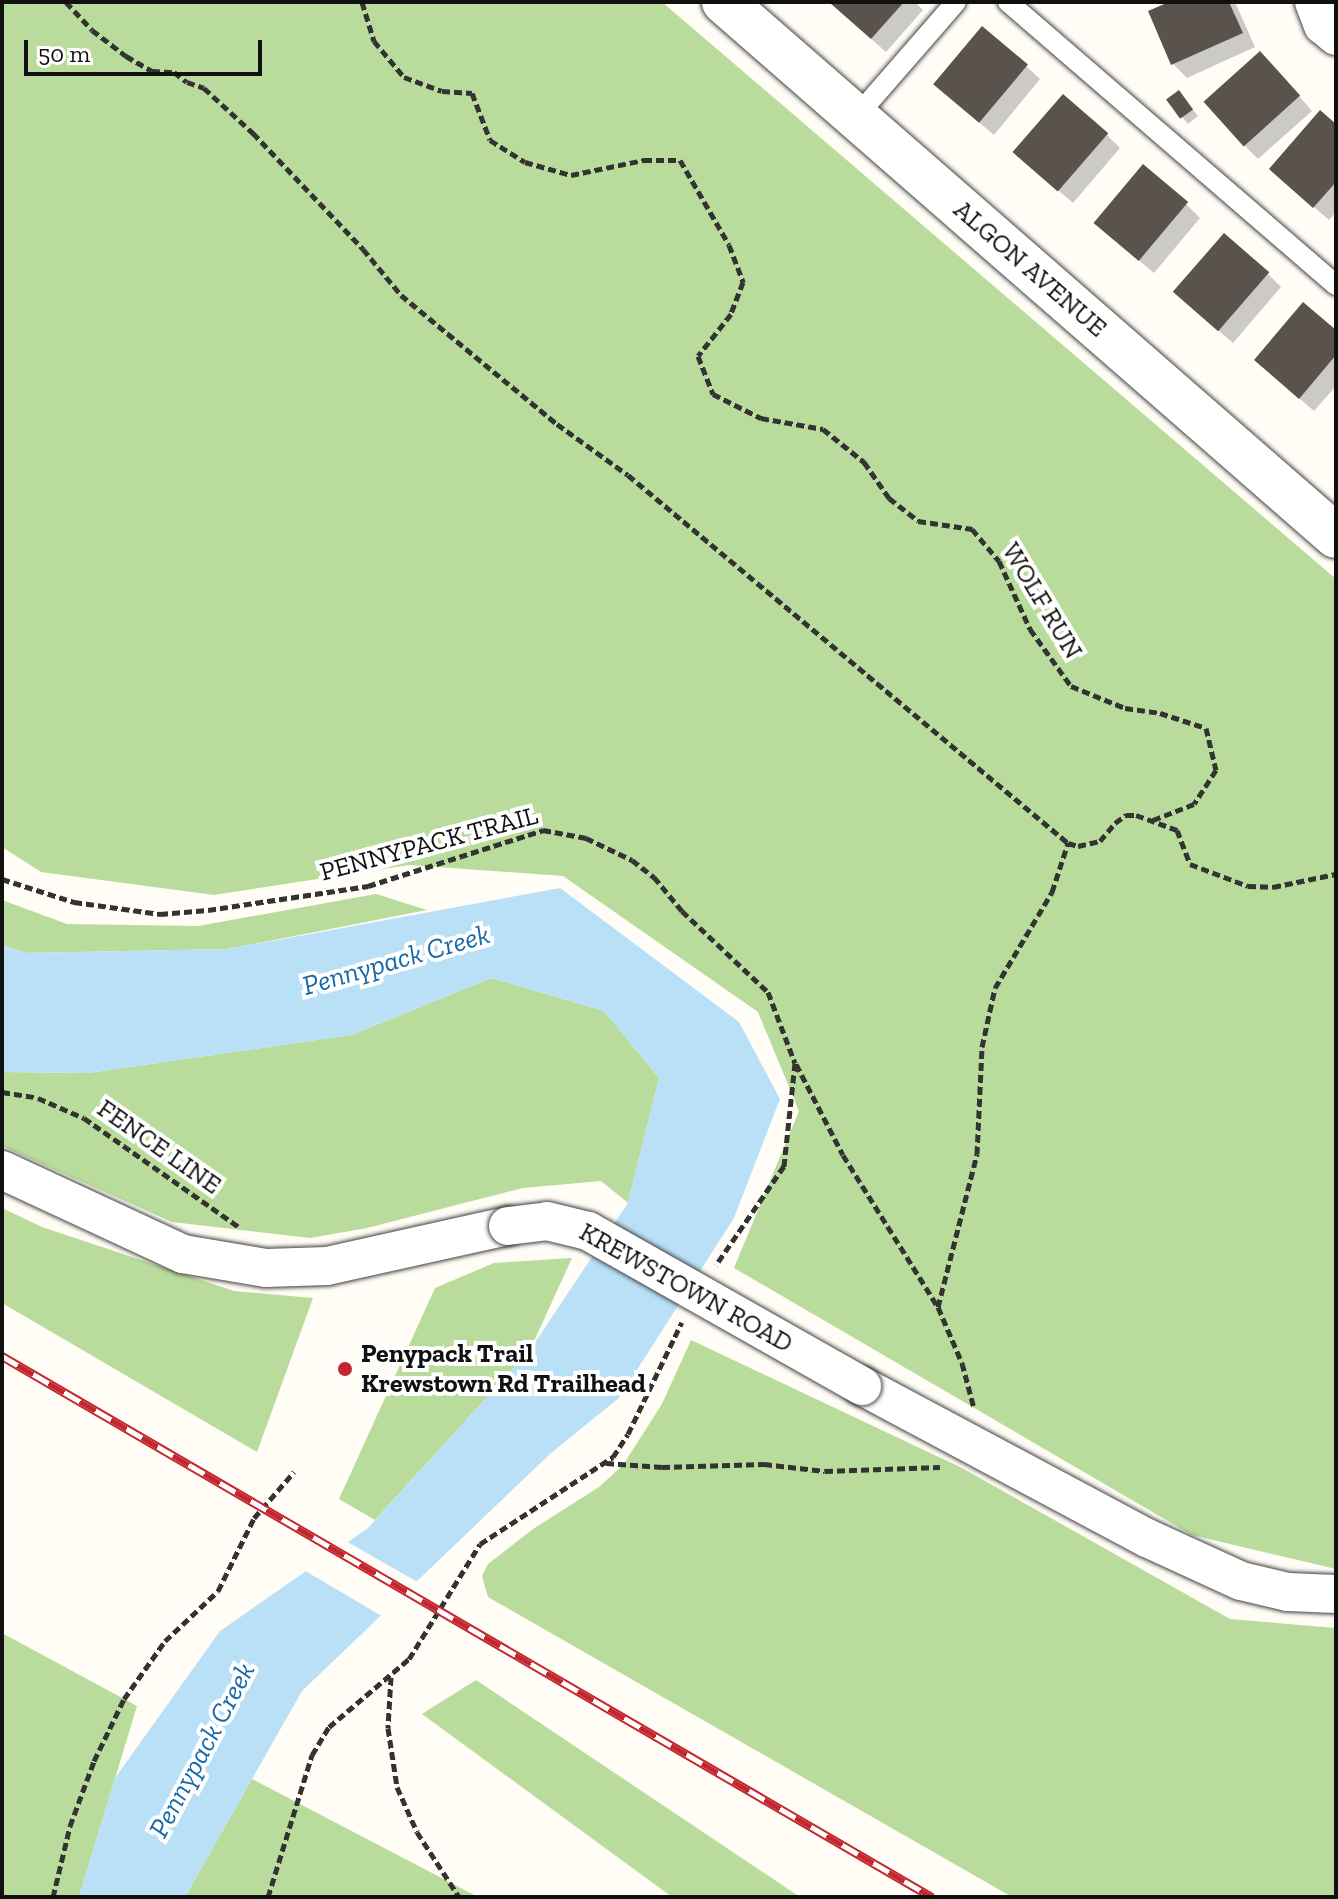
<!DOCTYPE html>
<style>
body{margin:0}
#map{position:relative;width:1338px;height:1899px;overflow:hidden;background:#fffdf5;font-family:"Zilla Slab",serif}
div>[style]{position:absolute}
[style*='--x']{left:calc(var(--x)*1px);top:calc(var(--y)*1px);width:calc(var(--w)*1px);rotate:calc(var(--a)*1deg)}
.forest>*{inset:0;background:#b9dc9c}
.water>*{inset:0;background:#b9e0f7}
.pier>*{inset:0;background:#fffdf5}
.shadow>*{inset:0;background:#0003}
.building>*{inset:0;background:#5a524d;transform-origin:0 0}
.path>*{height:5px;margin-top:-2.5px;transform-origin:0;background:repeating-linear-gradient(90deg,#333 0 8px,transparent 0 12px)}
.roads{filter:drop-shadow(0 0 2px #444) drop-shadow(0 0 2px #444)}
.service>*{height:20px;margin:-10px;padding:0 10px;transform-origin:10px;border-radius:10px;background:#fff}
.minor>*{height:38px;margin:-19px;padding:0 19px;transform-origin:19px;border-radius:19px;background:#fff}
.tertiary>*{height:44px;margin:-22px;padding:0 22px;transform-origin:22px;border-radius:22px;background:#fff}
.rail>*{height:9px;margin-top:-4.5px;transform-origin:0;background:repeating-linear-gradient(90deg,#fff 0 18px,#c4262e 0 36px);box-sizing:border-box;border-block:2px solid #c4262e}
.bridges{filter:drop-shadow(0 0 2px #444) drop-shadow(0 0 2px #444)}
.minor-bridge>*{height:38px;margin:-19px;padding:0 19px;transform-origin:19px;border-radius:19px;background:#fff}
.dots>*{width:22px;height:22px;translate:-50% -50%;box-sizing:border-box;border:4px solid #fff;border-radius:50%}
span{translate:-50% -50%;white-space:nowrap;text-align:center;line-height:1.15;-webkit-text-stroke:8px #fff;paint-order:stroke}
.street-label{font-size:26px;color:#111}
.poi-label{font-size:26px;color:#111;font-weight:700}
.left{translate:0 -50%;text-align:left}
.water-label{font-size:28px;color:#1768a6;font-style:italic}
.frame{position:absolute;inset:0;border:4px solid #111;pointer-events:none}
.scale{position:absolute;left:24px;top:40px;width:238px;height:36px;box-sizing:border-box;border:4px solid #111;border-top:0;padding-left:10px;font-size:24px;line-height:28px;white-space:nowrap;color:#111;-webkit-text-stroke:6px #fff;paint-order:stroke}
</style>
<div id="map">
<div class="forest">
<i style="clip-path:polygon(2px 2px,662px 2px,1336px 579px,1336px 1569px,1192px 1535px,734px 1268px,799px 1111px,758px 1012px,563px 876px,409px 865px,214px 895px,41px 872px,2px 847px)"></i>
<i style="clip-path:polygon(376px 894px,427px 910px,228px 949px,27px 953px,2px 945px,2px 900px,67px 924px,198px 926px)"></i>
<i style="clip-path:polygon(492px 978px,604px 1011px,659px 1078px,628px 1203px,601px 1181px,523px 1188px,367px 1228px,310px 1238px,172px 1222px,2px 1146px,2px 1072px,88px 1073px,351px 1035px)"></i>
<i style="clip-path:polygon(2px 1208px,42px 1227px,234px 1291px,313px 1298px,257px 1452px,2px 1303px)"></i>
<i style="clip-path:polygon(572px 1258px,530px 1350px,375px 1520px,339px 1499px,435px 1288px,494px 1263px)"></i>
<i style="clip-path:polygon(691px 1340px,962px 1468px,1230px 1619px,1336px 1628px,1336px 1897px,1012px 1897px,488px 1597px,482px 1576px,488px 1564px,533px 1529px,599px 1487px,623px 1465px,662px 1404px)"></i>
<i style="clip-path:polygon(2px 1633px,137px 1706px,79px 1897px,2px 1897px)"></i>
<i style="clip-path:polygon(476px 1680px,800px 1897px,672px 1897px,422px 1714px)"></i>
<i style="clip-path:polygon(252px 1779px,478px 1897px,185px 1897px)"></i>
</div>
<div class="water">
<i style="clip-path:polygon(560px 888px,739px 1022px,780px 1099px,734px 1218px,619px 1398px,551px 1453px,302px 1691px,185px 1897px,79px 1897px,115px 1778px,220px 1631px,368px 1528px,530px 1350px,628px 1203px,659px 1078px,604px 1011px,492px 978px,351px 1035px,88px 1073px,2px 1072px,2px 945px,27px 953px,228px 949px)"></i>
</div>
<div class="pier">
<i style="clip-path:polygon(344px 1540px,421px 1584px,385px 1618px,302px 1569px)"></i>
</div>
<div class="shadow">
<i style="clip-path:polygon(829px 2px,915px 2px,923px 10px,886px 52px)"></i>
<i style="clip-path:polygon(1174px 2px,1235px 2px,1255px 47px,1187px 78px,1173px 64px)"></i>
<i style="clip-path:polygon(1026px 66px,1040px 79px,994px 135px,950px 98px)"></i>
<i style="clip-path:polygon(1274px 67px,1312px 111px,1258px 159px,1244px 145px)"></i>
<i style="clip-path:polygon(1179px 93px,1198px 116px,1188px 124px,1182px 117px)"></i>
<i style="clip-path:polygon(1336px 127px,1336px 212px,1329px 220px,1286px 183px)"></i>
<i style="clip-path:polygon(1106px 134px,1120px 148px,1073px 203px,1030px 166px)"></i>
<i style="clip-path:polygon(1186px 204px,1200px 218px,1154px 273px,1110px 236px)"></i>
<i style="clip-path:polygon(1267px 273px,1281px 287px,1233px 343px,1190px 306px)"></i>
<i style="clip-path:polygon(1336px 333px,1336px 386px,1314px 411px,1271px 374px)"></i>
</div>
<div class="building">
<i style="clip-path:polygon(829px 2px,904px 2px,871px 39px)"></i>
<i style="clip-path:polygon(1169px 2px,1229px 2px,1243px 33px,1171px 65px,1148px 11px)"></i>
<i style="left:982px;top:26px;width:60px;height:76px;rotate:40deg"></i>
<i style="left:1260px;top:51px;width:60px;height:76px;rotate:48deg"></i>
<i style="left:1179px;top:90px;width:24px;height:16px;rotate:54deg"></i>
<i style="left:1063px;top:94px;width:60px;height:77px;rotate:41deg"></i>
<i style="clip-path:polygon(1320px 110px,1336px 124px,1336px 182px,1313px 208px,1269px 169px)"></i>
<i style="left:1143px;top:164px;width:59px;height:77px;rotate:40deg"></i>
<i style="left:1224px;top:233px;width:60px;height:78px;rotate:41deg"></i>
<i style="clip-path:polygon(1303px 302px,1336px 330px,1336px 355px,1299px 399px,1254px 360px)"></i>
</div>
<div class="path">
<i style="--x:66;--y:2;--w:38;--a:47"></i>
<i style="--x:92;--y:30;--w:43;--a:37.4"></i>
<i style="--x:126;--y:56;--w:30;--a:30"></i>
<i style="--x:152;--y:71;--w:22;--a:3"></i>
<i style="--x:174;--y:72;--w:16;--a:38"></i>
<i style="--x:187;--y:82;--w:18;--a:19"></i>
<i style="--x:204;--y:88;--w:67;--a:42.6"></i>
<i style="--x:253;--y:133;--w:160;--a:46.5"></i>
<i style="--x:363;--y:249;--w:60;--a:50.4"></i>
<i style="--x:401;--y:295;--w:202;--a:39.6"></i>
<i style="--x:557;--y:424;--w:87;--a:35.7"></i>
<i style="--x:628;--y:475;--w:574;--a:39.91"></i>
<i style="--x:1068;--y:843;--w:10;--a:17"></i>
<i style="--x:1078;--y:846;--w:23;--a:-13"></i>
<i style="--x:1100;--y:841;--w:23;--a:-50"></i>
<i style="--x:1115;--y:823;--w:14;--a:-36"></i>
<i style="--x:1126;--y:815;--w:10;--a:0"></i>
<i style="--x:1136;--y:815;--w:44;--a:20.1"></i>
<i style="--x:1177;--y:830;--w:36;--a:69"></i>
<i style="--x:1190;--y:864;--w:62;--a:20.8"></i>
<i style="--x:1248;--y:886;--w:25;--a:2"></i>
<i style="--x:1273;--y:887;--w:64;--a:-11.7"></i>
<i style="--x:362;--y:2;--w:41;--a:72.9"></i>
<i style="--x:374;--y:41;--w:47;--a:50.2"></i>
<i style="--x:404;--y:77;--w:40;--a:20.2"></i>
<i style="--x:442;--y:91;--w:30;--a:4"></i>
<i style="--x:472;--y:93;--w:50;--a:69"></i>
<i style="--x:490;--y:140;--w:41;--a:32.2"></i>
<i style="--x:525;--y:162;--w:48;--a:15.8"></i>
<i style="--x:571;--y:175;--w:75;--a:-11.6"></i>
<i style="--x:644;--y:160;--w:36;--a:0"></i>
<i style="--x:680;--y:160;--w:98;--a:60"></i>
<i style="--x:729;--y:245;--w:40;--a:69"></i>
<i style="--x:743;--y:282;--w:34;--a:111"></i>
<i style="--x:731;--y:314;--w:53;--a:128.2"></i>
<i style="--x:698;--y:356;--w:41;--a:68.5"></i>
<i style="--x:713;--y:394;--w:54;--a:26.6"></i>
<i style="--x:761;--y:418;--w:63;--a:10.1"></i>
<i style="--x:823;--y:429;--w:53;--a:38.8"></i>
<i style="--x:864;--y:462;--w:44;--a:55.2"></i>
<i style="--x:889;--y:498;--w:37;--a:38"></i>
<i style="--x:918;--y:521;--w:55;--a:8.4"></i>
<i style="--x:972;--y:529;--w:42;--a:49.8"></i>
<i style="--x:999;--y:561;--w:75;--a:65.5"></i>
<i style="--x:1030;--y:629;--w:70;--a:54.3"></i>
<i style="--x:1071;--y:686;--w:58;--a:22.2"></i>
<i style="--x:1125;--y:708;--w:35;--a:8"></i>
<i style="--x:1160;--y:713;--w:48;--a:18.1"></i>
<i style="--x:1206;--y:728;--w:43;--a:76.6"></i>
<i style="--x:1216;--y:770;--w:40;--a:122.9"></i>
<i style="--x:1194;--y:804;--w:44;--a:158.7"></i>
<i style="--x:2;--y:879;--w:76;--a:17.7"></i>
<i style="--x:74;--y:902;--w:87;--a:7.9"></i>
<i style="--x:160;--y:914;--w:48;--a:-4.8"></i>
<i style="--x:208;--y:910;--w:162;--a:-8.5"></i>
<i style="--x:368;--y:886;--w:184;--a:-17.7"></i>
<i style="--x:543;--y:830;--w:44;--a:10.5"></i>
<i style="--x:586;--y:838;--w:51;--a:25.6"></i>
<i style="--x:632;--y:860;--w:28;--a:38"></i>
<i style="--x:654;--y:877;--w:44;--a:50.5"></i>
<i style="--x:682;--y:911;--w:118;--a:43.3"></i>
<i style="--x:768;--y:992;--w:76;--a:69.2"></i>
<i style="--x:795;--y:1063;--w:104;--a:96.1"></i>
<i style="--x:784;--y:1166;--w:120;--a:124.5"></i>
<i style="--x:796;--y:1064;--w:102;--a:62.7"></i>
<i style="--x:843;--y:1155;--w:179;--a:58"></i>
<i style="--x:938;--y:1307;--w:61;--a:66.8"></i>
<i style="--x:962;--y:1363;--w:47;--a:75.1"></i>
<i style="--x:2;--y:1092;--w:36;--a:9"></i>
<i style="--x:38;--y:1098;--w:50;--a:23.5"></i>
<i style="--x:84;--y:1118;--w:189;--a:35.1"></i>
<i style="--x:938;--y:1307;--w:158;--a:-75.7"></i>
<i style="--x:977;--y:1154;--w:107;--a:-87.3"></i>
<i style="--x:982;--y:1047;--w:60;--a:-77.6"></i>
<i style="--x:995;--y:988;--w:112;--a:-59.3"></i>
<i style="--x:1052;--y:892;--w:52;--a:-71.9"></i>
<i style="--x:606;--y:1463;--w:56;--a:4.1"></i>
<i style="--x:662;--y:1467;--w:102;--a:-1.7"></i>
<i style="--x:764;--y:1464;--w:61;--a:6.5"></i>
<i style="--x:825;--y:1471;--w:115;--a:-2"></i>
<i style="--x:391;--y:1677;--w:51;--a:93.4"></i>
<i style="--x:388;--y:1728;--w:60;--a:81.3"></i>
<i style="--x:397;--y:1787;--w:49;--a:66"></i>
<i style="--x:417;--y:1832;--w:77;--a:57.1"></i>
<i style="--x:53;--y:1897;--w:73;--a:-76.5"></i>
<i style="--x:70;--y:1826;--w:69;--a:-69.7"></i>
<i style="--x:94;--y:1761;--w:69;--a:-64.2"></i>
<i style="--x:124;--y:1699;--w:71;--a:-54.7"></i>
<i style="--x:165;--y:1641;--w:73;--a:-43.3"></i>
<i style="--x:218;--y:1591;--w:81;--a:-63.7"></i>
<i style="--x:254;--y:1518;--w:61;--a:-49"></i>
<i style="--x:268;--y:1897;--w:149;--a:-72.8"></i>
<i style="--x:312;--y:1755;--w:33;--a:-59"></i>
<i style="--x:329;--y:1727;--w:105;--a:-40.4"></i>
<i style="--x:409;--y:1659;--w:135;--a:-58.3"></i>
<i style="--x:480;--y:1544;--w:159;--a:-33.2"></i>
<i style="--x:613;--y:1457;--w:27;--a:-57"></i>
<i style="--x:628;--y:1434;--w:124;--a:-64.3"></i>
</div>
<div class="roads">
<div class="service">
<i style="--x:1008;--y:2;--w:433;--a:40.8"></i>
<i style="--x:856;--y:117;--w:152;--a:-49"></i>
</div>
<div class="minor">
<i style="--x:1314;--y:2;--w:25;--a:69"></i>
<i style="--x:1323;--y:25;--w:17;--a:40"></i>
<i style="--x:2;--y:1170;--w:200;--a:24.9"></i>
<i style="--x:183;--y:1254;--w:84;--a:9.6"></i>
<i style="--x:266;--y:1268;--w:61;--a:-1.9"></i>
<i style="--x:327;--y:1266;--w:185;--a:-12.5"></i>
<i style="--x:862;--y:1386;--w:323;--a:28.1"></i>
<i style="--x:1147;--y:1538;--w:103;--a:24.6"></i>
<i style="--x:1241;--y:1581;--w:48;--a:13.2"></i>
<i style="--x:1288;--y:1592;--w:48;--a:2.4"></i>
</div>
<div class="tertiary">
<i style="--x:724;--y:2;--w:812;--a:41.11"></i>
</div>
</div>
<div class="rail">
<i style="--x:2;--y:1356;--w:1076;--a:30.19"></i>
</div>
<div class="bridges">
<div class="minor-bridge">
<i style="--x:508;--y:1226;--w:39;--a:-7"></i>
<i style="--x:547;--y:1221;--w:42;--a:13.7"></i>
<i style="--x:588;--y:1231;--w:315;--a:29.5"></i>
</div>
</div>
<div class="dots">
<i style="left:345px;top:1369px;background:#c4262e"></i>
</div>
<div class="street-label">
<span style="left:1030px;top:269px;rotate:41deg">ALGON AVENUE</span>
<span style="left:1042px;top:601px;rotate:59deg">WOLF RUN</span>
<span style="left:429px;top:844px;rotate:-15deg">PENNYPACK TRAIL</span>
<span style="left:159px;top:1147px;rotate:35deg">FENCE LINE</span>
<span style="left:686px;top:1288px;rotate:29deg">KREWSTOWN ROAD</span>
</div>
<div class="poi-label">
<span class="left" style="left:361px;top:1369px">Penypack Trail<br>Krewstown Rd Trailhead</span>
</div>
<div class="water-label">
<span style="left:396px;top:960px;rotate:-16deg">Pennypack Creek</span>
<span style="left:202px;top:1750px;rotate:-62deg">Pennypack Creek</span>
</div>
<div class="frame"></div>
<div class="scale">50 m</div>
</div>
